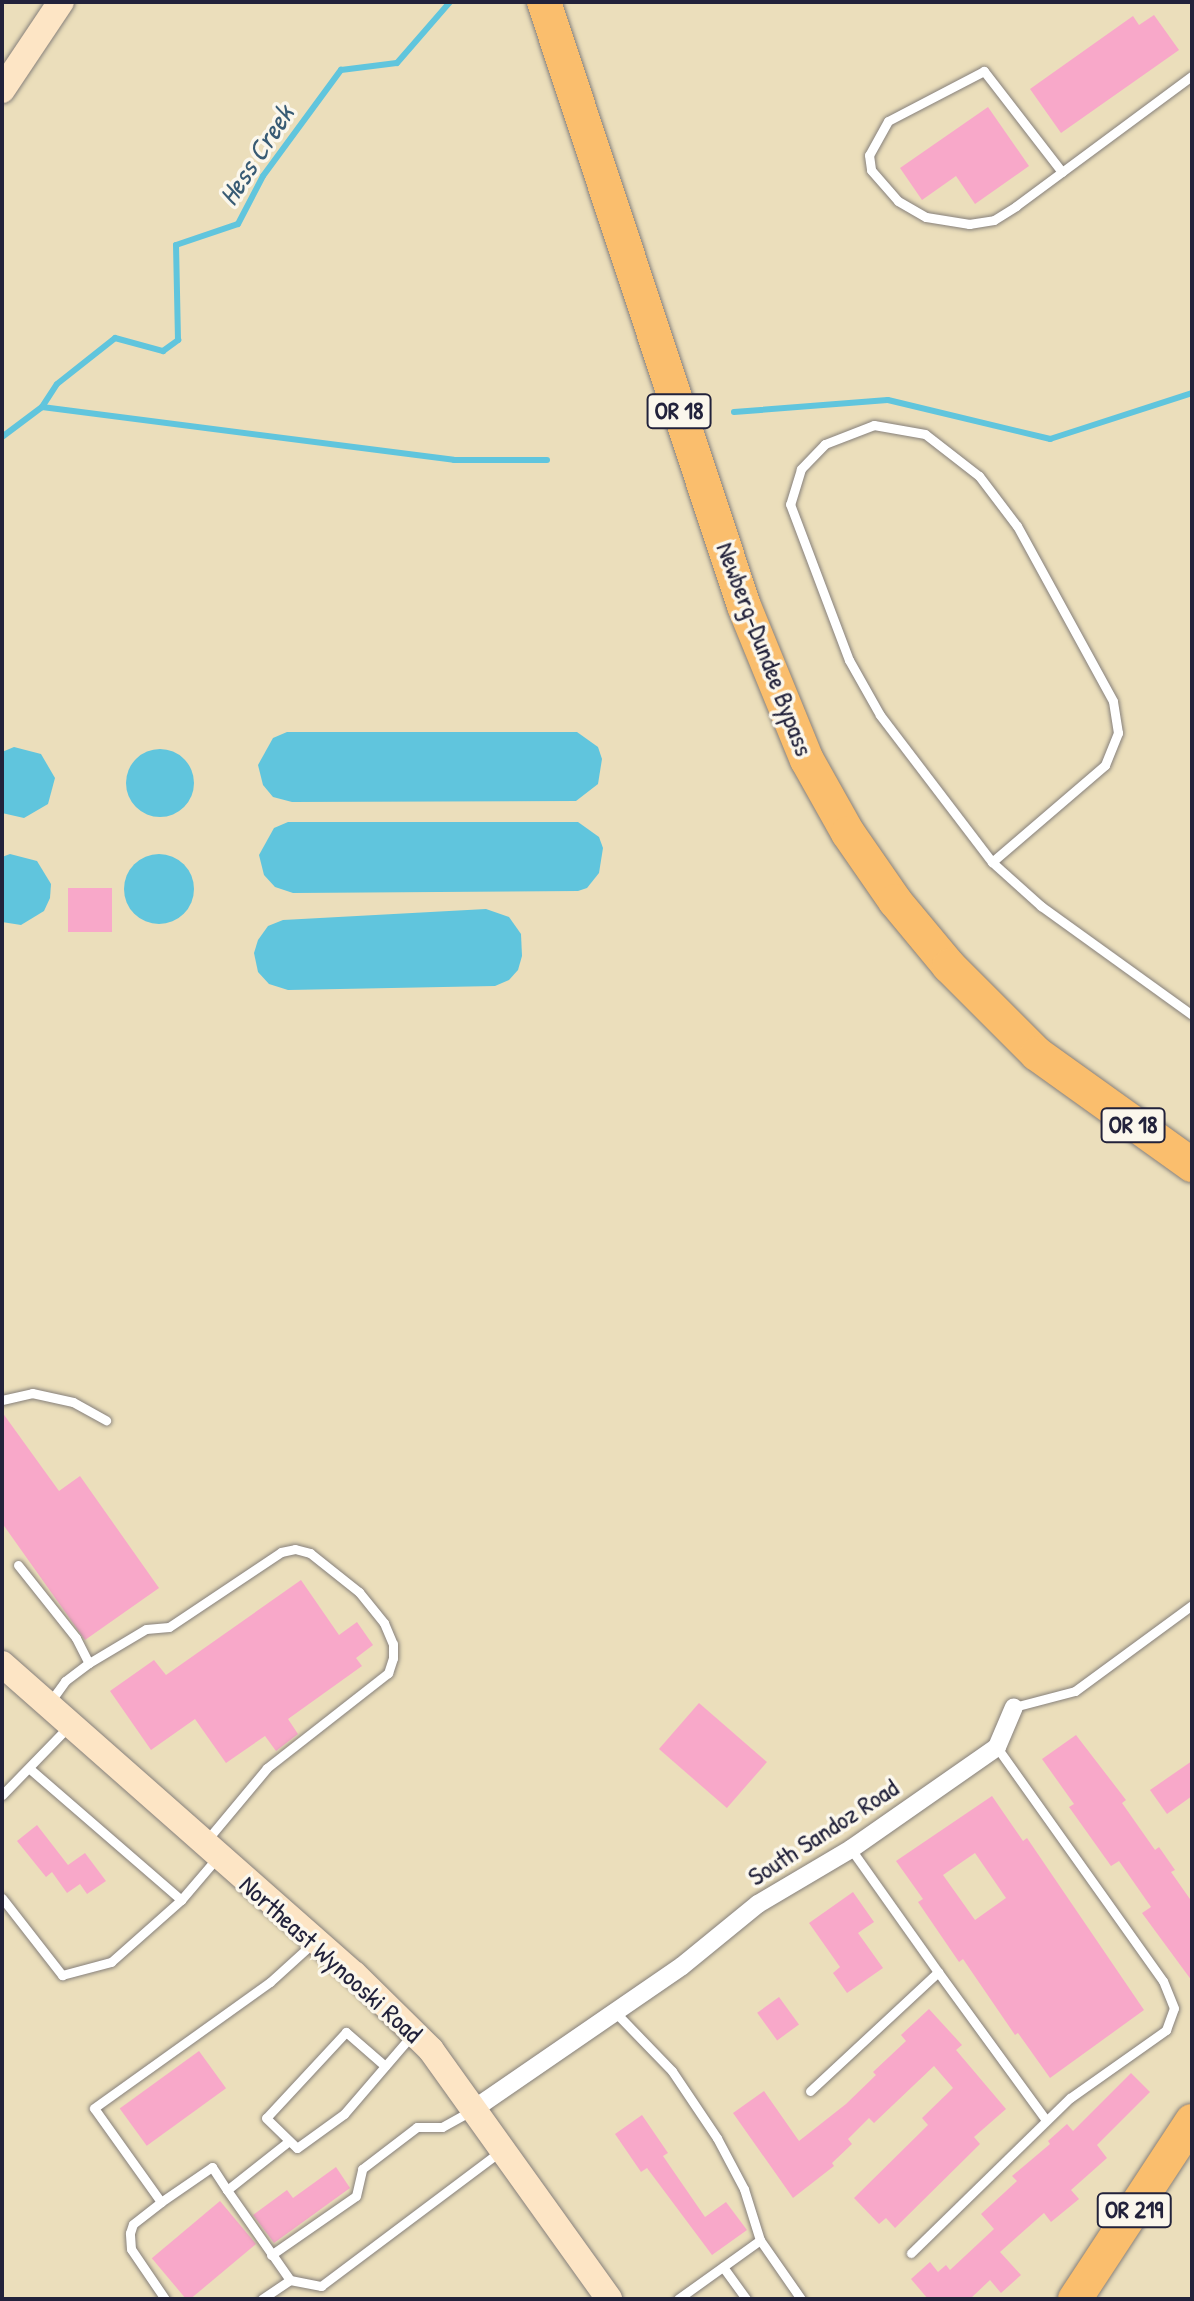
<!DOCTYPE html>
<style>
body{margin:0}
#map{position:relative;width:1194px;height:2301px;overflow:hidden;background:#ebdebb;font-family:"Patrick Hand",sans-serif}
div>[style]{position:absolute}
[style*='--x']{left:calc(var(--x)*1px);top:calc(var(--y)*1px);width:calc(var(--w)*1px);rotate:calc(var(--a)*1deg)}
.water>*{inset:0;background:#60c5dd}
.round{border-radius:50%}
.stream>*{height:6px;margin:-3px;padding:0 3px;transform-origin:3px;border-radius:3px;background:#60c5dd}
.building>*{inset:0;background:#f8a8c9;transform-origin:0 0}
.roads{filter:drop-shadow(0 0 2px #86807b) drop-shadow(0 0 2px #86807b)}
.lane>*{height:9px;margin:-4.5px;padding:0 4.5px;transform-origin:4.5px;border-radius:4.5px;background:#fff}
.street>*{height:18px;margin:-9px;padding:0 9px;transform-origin:9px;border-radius:9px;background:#fff}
.secondary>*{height:26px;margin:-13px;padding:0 13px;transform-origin:13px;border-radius:13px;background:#fde5c5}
.highway>*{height:34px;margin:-17px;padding:0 17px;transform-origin:17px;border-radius:17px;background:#fabe6d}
span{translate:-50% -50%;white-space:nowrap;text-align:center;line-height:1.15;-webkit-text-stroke:7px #fbf7ec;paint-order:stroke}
.shield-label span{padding:2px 6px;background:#fbf7ec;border:2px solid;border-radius:6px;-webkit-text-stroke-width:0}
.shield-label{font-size:24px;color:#22223b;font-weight:700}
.street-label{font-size:26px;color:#22223b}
.water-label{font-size:28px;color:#385b74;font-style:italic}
.frame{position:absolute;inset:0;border:4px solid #22223b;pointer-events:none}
</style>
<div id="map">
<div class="water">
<i style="clip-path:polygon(287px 732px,577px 732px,598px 747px,602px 759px,598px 784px,576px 801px,292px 802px,273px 797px,263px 785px,258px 765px,273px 738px)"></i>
<i style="clip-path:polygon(14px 747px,41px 754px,55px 778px,48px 804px,24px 818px,2px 813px,2px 752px)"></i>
<i class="round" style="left:126px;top:749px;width:68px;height:68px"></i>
<i style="clip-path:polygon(288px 822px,578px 822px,599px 837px,603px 848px,599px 873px,587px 888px,578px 891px,293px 893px,275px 887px,264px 875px,259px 855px,274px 828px)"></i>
<i class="round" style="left:124px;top:854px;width:70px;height:70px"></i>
<i style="clip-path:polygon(10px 854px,37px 861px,51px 884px,50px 898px,44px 911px,21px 925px,2px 922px,2px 857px)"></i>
<i style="clip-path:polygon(486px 909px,509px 917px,521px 934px,522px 956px,518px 970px,509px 980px,495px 986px,288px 990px,269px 984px,258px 972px,254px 953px,258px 940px,268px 926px,283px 920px)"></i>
</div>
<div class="stream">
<i style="--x:42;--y:407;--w:415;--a:7.3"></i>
<i style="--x:454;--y:460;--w:93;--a:0"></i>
<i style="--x:734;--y:412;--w:154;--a:-4.5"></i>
<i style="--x:888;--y:400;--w:167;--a:13.5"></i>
<i style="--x:1050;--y:439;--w:149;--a:-17.9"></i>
<i style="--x:2;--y:437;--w:50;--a:-36.9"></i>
<i style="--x:42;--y:407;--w:27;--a:-57"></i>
<i style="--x:57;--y:384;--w:74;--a:-38.4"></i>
<i style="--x:115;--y:338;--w:50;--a:15.2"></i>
<i style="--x:163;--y:351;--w:19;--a:-36"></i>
<i style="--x:178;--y:340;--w:95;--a:-91.2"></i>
<i style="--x:176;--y:245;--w:65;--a:-18.7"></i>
<i style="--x:238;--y:224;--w:54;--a:-62.5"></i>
<i style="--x:263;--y:176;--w:132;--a:-53.7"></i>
<i style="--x:341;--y:70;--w:56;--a:-7.1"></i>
<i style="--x:397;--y:63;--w:81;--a:-49"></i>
</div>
<div class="building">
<i style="clip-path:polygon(1154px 15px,1179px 50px,1061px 133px,1030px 89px,1133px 16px,1139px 25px)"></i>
<i style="clip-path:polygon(988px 107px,1029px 166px,975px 204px,956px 176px,922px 200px,900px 168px)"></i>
<i style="left:68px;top:888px;width:44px;height:44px"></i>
<i style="clip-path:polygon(2px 1412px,59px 1491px,80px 1476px,159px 1588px,85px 1640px,2px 1523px)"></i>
<i style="clip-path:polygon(301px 1580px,339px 1635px,357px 1622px,373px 1645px,356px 1658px,362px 1666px,288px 1719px,298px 1734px,276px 1751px,265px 1736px,226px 1763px,195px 1719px,151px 1750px,110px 1691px,154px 1660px,166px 1675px)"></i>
<i style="left:699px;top:1703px;width:90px;height:61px;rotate:41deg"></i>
<i style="clip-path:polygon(1076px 1735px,1126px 1800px,1122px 1803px,1155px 1850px,1159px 1847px,1175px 1870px,1171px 1872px,1192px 1902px,1192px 1981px,1142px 1913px,1151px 1907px,1119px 1861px,1111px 1866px,1069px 1807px,1074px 1804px,1042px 1759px)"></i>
<i style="clip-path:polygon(1192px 1761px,1192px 1796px,1167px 1814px,1150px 1790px)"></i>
<i style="clip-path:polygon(evenodd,992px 1796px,1023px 1841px,1027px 1838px,1144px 2010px,1050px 2078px,1018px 2033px,1015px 2035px,963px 1959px,959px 1962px,918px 1902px,923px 1899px,896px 1861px,992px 1796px,975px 1853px,1006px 1898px,975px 1920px,943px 1875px,975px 1853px)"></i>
<i style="clip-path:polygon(37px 1825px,68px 1865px,85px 1853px,106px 1881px,87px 1894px,80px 1884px,67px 1893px,52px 1872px,46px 1877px,17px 1841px)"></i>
<i style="clip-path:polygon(853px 1892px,874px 1922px,858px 1933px,883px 1968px,847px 1993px,833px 1973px,840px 1967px,809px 1923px)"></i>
<i style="left:779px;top:1997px;width:34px;height:27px;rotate:54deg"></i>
<i style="clip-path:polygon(929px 2009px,962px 2045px,956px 2050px,1006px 2109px,974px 2137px,980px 2144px,895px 2228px,886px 2218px,879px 2224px,854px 2198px,928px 2125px,922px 2118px,953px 2088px,934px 2066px,874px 2123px,869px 2118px,848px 2139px,852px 2144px,832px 2163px,834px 2166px,793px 2198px,733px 2113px,764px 2091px,799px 2141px,846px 2104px,876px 2075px,873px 2072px,906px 2041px,901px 2035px)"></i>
<i style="left:199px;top:2051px;width:46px;height:98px;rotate:54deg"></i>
<i style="clip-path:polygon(1131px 2073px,1150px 2092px,1097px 2145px,1107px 2158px,1071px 2190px,1079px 2199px,1051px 2222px,1044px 2213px,1000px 2252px,1021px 2275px,1001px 2293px,990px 2280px,970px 2299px,928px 2299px,911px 2279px,930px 2262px,938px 2272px,946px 2265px,950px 2270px,994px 2229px,981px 2214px,1017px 2181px,1012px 2176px,1050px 2144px,1048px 2141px,1067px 2124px,1073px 2131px)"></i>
<i style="clip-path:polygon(642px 2115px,668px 2153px,663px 2156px,705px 2217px,726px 2202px,747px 2230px,712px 2255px,647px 2168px,641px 2172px,615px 2134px)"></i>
<i style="clip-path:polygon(336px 2167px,350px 2188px,274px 2243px,253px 2215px,287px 2190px,293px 2198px)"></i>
<i style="left:220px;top:2201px;width:56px;height:89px;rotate:50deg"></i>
</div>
<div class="roads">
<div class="lane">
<i style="--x:1062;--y:172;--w:128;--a:-127.7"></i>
<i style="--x:984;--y:71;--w:108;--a:152.5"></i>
<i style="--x:888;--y:121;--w:39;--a:119"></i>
<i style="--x:869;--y:155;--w:15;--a:82"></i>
<i style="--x:871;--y:170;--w:41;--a:48.9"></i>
<i style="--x:898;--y:201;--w:32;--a:30"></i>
<i style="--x:926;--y:217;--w:44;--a:9.2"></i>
<i style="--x:969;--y:224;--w:25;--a:-9"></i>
<i style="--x:994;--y:220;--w:26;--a:-32"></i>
<i style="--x:1016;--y:206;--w:219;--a:-36.5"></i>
<i style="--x:992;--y:862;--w:149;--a:-40.6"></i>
<i style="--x:1105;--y:765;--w:35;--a:-68"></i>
<i style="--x:1118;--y:733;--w:32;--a:-99"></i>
<i style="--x:1113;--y:701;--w:200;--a:-118.7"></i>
<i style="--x:1017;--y:526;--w:63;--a:-127.2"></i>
<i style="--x:979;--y:476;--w:68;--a:-142.1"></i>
<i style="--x:925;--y:434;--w:52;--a:-170"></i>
<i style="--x:874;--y:425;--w:53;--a:158.8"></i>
<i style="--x:825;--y:444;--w:35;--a:134"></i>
<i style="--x:801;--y:469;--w:37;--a:107"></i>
<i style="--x:790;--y:504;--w:167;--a:69.3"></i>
<i style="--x:849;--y:660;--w:63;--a:60.6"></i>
<i style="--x:880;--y:715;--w:185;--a:52.7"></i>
<i style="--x:992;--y:862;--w:66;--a:41.9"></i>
<i style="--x:1041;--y:906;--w:186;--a:35.8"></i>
<i style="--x:2;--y:1400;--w:31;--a:-13"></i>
<i style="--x:32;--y:1393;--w:42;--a:12.4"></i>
<i style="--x:73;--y:1402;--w:38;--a:29"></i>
<i style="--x:18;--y:1565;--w:93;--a:51.5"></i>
<i style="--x:76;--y:1638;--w:28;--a:63"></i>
<i style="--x:50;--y:1702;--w:26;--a:-54"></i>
<i style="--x:65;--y:1681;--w:30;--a:-37"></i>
<i style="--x:89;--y:1663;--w:66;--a:-30.8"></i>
<i style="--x:146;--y:1629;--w:23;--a:-5"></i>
<i style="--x:169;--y:1627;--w:135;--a:-33.8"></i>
<i style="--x:281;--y:1552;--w:14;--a:-12"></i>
<i style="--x:295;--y:1549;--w:16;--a:15"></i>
<i style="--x:310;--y:1553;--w:63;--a:38.5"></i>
<i style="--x:359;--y:1592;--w:40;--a:51"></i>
<i style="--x:384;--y:1623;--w:23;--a:67"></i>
<i style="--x:393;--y:1644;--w:14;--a:90"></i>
<i style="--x:393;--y:1658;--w:16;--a:108"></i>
<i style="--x:388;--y:1673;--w:154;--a:141.9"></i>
<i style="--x:267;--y:1768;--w:94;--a:129.8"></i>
<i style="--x:1014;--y:1707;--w:63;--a:-14.7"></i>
<i style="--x:1075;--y:1691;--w:145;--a:-36.3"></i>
<i style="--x:30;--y:1769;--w:200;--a:40.9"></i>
<i style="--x:2;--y:1795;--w:95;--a:-45.9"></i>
<i style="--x:2;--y:1898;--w:98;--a:52.1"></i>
<i style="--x:62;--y:1975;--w:51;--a:-14.9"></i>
<i style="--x:111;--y:1962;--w:94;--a:-41.5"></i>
<i style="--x:181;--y:1900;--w:54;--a:-49.5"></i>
<i style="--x:938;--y:1972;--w:183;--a:53.9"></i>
<i style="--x:615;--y:2012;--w:82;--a:46"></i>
<i style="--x:672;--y:2071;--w:81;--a:56.1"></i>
<i style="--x:717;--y:2138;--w:58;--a:62.1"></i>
<i style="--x:744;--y:2189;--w:53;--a:72.6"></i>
<i style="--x:385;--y:2066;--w:52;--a:-138.9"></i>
<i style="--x:346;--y:2032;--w:117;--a:132.9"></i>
<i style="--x:266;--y:2118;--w:43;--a:44.1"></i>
<i style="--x:297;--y:2148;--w:58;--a:-35.9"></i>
<i style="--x:344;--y:2114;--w:104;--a:-49.3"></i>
<i style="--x:810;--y:2091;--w:175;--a:-42.9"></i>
<i style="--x:938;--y:1972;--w:151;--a:-125.3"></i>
<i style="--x:227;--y:2190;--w:110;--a:55"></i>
<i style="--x:290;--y:2280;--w:34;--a:146"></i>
<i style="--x:161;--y:2202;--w:62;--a:-34.5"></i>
<i style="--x:212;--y:2167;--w:27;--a:57"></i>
<i style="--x:227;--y:2190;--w:79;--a:-38.3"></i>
<i style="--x:911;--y:2253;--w:222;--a:-44.3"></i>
<i style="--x:1070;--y:2098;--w:118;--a:-35.3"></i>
<i style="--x:1166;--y:2030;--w:23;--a:-70"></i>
<i style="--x:1174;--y:2008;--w:29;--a:-112"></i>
<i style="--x:1163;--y:1981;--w:287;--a:-125.4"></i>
<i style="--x:271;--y:2255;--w:103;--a:-34.8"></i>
<i style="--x:356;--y:2196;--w:28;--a:-77"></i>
<i style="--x:362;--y:2169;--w:69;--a:-37.4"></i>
<i style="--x:417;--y:2127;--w:25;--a:0"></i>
<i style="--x:442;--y:2127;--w:35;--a:-29"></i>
<i style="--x:723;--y:2267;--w:39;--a:54"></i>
<i style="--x:290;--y:2280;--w:32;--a:11"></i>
<i style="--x:321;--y:2286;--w:225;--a:-36.9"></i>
<i style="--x:165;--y:2299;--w:60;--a:-124.2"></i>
<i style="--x:131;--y:2249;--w:16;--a:-94"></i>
<i style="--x:130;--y:2233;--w:9;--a:-72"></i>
<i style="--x:133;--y:2224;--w:36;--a:-38"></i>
<i style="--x:161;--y:2202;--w:115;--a:-125.5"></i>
<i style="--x:94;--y:2108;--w:216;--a:-35.6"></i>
<i style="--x:270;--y:1982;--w:58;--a:-42.2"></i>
<i style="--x:678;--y:2299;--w:101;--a:-35.7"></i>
<i style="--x:760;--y:2240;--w:72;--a:55.2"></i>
</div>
<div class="street">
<i style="--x:474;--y:2109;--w:252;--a:-34.5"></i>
<i style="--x:682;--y:1966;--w:98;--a:-39.2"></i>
<i style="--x:758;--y:1904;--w:108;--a:-30.6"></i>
<i style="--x:851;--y:1849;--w:178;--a:-34.9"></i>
<i style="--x:997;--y:1747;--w:43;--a:-67"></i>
</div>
<div class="secondary">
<i style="--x:2;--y:90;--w:106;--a:-56.2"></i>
<i style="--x:2;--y:1664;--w:469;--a:41.4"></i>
<i style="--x:354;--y:1974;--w:108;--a:44.6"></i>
<i style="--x:431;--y:2050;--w:306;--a:54.4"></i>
</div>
<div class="highway">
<i style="--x:544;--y:2;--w:636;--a:71.68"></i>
<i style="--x:744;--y:606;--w:166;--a:67.8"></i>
<i style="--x:807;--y:760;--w:84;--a:60.7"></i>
<i style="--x:848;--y:833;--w:83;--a:55.3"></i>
<i style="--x:895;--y:901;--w:85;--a:50.3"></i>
<i style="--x:949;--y:966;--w:124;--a:45"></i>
<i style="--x:1037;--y:1054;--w:191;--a:35.6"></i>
<i style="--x:1075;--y:2299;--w:213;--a:-56.7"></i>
</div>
</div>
<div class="shield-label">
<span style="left:679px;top:411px">OR 18</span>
<span style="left:1133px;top:1125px">OR 18</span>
<span style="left:1134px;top:2210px">OR 219</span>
</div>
<div class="street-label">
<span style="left:765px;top:649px;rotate:69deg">Newberg-Dundee Bypass</span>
<span style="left:823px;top:1832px;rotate:-33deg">South Sandoz Road</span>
<span style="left:331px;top:1959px;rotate:42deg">Northeast Wynooski Road</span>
</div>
<div class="water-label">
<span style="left:256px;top:155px;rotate:-57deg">Hess Creek</span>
</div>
<div class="frame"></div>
</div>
